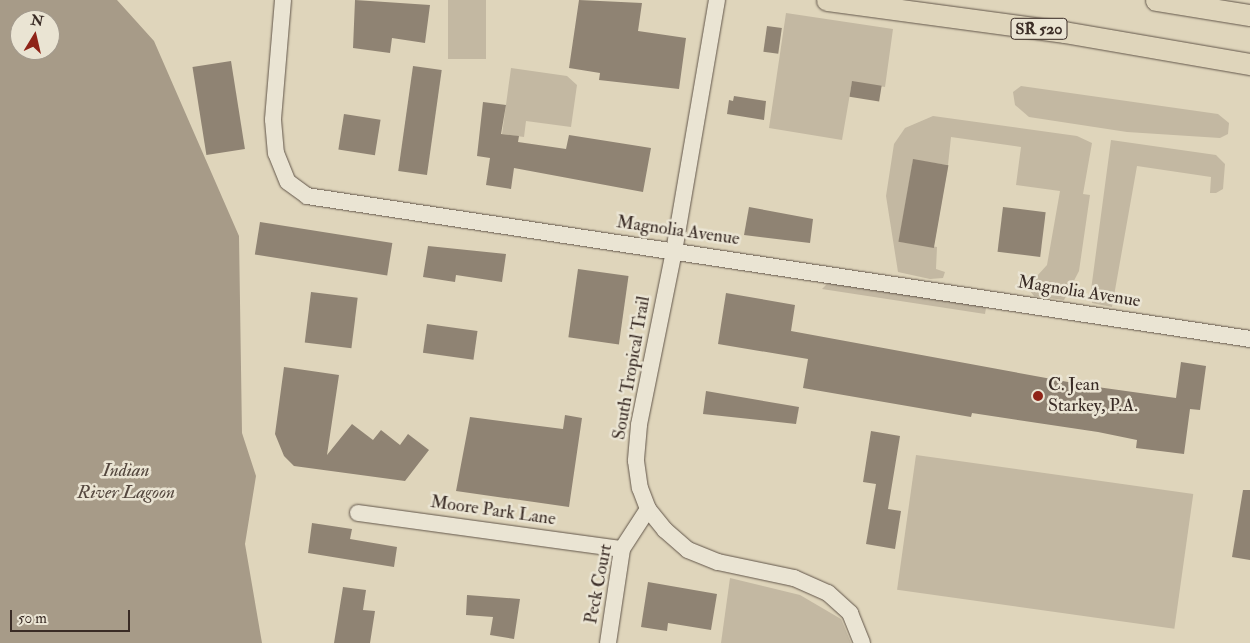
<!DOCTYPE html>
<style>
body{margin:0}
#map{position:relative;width:1250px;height:643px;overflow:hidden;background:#dfd5bb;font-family:"IM FELL Double Pica",serif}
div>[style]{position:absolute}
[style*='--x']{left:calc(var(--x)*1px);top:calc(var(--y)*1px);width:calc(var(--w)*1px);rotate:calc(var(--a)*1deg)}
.green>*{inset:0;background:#c3b8a2;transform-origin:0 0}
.water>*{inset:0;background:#a79b88}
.building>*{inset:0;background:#8f8373;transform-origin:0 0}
.roads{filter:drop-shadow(0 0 1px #62564a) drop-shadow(0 0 1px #62564a)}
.minor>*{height:16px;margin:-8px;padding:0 8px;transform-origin:8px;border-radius:8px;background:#eae4d3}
.major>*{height:21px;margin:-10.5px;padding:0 10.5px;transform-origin:10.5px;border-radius:10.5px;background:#dfd5bb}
.dots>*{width:14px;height:14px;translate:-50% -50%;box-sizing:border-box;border:2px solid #eae4d3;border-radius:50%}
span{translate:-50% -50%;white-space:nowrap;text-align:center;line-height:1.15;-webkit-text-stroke:5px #eae4d3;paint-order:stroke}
.shield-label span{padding:1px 4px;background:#eae4d3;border:1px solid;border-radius:4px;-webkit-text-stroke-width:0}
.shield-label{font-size:16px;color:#392b25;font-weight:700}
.street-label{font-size:18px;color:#392b25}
.poi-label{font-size:18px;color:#392b25}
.left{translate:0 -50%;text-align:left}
.water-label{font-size:19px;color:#54473e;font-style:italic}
.north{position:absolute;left:10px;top:10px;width:50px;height:50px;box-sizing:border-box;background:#eae4d3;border:1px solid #a39a8d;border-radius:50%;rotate:9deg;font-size:14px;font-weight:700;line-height:20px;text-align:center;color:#392b25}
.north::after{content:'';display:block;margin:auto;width:18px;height:22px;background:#8f2418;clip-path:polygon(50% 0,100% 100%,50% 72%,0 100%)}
.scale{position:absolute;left:10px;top:610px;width:120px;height:22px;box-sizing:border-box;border:2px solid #392b25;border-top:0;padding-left:6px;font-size:15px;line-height:18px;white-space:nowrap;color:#392b25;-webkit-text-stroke:4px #eae4d3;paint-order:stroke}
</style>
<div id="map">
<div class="green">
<i style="left:448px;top:0;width:38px;height:59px"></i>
<i style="clip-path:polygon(786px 13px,893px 29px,885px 87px,852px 82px,842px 140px,769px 128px)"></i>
<i style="clip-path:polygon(511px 68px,567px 76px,577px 85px,571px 127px,526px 121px,524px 137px,502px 134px)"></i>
<i style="clip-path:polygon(1021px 86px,1218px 114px,1229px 123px,1228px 134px,1220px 138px,1127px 132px,1029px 117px,1015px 105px,1013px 92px)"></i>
<i style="clip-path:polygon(933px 116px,1077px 136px,1092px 143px,1083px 194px,1090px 195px,1079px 271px,1064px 300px,1034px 296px,1027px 287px,1047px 265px,1060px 191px,1016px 185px,1021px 147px,951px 137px,948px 165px,913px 160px,901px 242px,937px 247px,936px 269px,945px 272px,943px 278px,930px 279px,898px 272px,886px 196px,894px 144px,905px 128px)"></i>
<i style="clip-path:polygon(1111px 140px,1216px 155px,1225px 164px,1223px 189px,1216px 193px,1210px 193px,1211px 177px,1137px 166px,1112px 307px,1092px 303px,1091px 290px)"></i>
<i style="clip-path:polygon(828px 283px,978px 303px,986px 308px,985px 314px,822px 289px)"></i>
<i style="left:916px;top:455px;width:280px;height:136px;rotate:8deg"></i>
<i style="clip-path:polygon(730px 578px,800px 595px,841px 619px,851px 643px,721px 643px)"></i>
</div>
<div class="water">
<i style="clip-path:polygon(evenodd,0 0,117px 0,154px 41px,239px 236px,242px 433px,256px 476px,245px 544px,262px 643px,0 643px,0 0,20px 20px,50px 20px,50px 50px,20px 50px,20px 20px)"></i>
</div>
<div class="building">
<i style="clip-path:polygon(355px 0,430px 5px,425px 43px,392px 38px,390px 53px,353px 48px)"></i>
<i style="clip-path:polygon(579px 0,642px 3px,638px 31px,686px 38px,679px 89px,599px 80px,600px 73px,569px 68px)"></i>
<i style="left:767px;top:26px;width:15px;height:26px;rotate:8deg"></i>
<i style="left:231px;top:61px;width:89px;height:39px;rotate:81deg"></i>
<i style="left:413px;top:66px;width:29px;height:106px;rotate:8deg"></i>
<i style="left:852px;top:81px;width:30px;height:16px;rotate:9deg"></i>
<i style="clip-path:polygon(734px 96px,766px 101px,764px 120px,727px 114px,729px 100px,733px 101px)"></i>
<i style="clip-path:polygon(483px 102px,506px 105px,501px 134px,519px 136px,518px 142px,566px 149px,569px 135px,651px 148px,643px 192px,514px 168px,511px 189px,486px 185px,490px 158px,477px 156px)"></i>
<i style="left:344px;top:114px;width:37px;height:36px;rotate:9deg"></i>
<i style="left:913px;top:159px;width:36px;height:84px;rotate:10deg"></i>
<i style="clip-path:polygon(749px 207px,813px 219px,810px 243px,744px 235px)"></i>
<i style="left:1003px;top:207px;width:43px;height:45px;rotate:7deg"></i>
<i style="left:260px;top:222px;width:134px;height:33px;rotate:9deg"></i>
<i style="clip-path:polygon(428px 246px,506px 254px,502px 282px,456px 275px,455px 282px,423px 277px)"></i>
<i style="left:578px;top:269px;width:51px;height:69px;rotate:8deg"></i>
<i style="left:311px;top:292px;width:47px;height:51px;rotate:7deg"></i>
<i style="clip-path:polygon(726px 293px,795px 305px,791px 331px,1090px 386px,1176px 398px,1181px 362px,1206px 366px,1200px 410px,1190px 409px,1184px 454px,1136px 448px,1137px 440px,1098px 432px,972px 413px,971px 417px,803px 388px,808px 359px,718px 344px)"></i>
<i style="left:427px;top:324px;width:51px;height:29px;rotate:8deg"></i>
<i style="clip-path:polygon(284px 367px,339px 375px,327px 455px,352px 424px,373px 440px,381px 430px,400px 445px,408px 434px,429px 450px,405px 481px,294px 466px,284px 456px,275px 434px)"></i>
<i style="clip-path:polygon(706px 391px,799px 407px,796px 424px,703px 414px)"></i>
<i style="clip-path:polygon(565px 415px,582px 418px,569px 507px,456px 491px,470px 417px,563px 429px)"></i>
<i style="clip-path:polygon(871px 431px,900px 436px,888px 509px,901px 511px,895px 549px,866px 544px,876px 484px,863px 482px)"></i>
<i style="clip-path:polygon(1243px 490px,1250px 490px,1250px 560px,1232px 557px)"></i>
<i style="clip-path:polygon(312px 523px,352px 529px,350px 539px,397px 547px,394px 567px,308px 553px)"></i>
<i style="clip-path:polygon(648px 582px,717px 594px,711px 630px,668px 623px,667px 631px,641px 627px)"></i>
<i style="clip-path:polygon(343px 587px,366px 590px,363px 610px,375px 611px,370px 643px,334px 643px)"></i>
<i style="clip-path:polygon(467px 595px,520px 599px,514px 639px,490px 635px,493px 617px,466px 615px)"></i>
</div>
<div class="roads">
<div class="minor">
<i style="--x:283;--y:0;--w:120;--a:94.8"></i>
<i style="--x:273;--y:120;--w:33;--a:85"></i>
<i style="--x:276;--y:153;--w:31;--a:68"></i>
<i style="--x:288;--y:182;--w:24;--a:36"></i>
<i style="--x:307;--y:196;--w:954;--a:8.62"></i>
<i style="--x:717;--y:0;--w:255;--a:99.7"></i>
<i style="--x:674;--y:251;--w:177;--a:101.4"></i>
<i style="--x:639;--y:425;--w:36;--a:95"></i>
<i style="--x:636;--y:461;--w:27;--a:82"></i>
<i style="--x:640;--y:488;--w:22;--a:69"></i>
<i style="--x:648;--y:509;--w:27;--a:51"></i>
<i style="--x:665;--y:530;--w:30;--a:41"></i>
<i style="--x:688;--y:550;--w:32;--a:22"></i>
<i style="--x:718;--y:562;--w:78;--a:11.9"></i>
<i style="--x:794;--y:578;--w:37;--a:24"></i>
<i style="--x:828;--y:593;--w:30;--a:42"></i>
<i style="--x:850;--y:613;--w:32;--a:68"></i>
<i style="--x:358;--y:513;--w:266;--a:7.8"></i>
<i style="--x:608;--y:643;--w:95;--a:-81.5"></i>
<i style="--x:622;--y:549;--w:48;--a:-57"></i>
</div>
<div class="major">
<i style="--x:827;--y:0;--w:239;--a:7.7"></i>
<i style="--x:1064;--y:32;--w:189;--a:9.8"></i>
<i style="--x:1156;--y:0;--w:95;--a:9.1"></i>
</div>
</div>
<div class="dots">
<i style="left:1038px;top:396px;background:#8f2418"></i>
</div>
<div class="shield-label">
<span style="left:1039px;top:29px">SR 520</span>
</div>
<div class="street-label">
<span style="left:678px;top:231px;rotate:8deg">Magnolia Avenue</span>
<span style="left:1079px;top:292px;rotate:9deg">Magnolia Avenue</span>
<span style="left:632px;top:368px;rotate:-80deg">South Tropical Trail</span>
<span style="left:493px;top:511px;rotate:8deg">Moore Park Lane</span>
<span style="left:599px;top:584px;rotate:-79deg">Peck Court</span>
</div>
<div class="poi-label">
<span class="left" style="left:1048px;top:396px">C. Jean<br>Starkey, P.A.</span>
</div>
<div class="water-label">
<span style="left:126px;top:482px">Indian<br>River Lagoon</span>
</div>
<div class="north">N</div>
<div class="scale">50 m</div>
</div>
